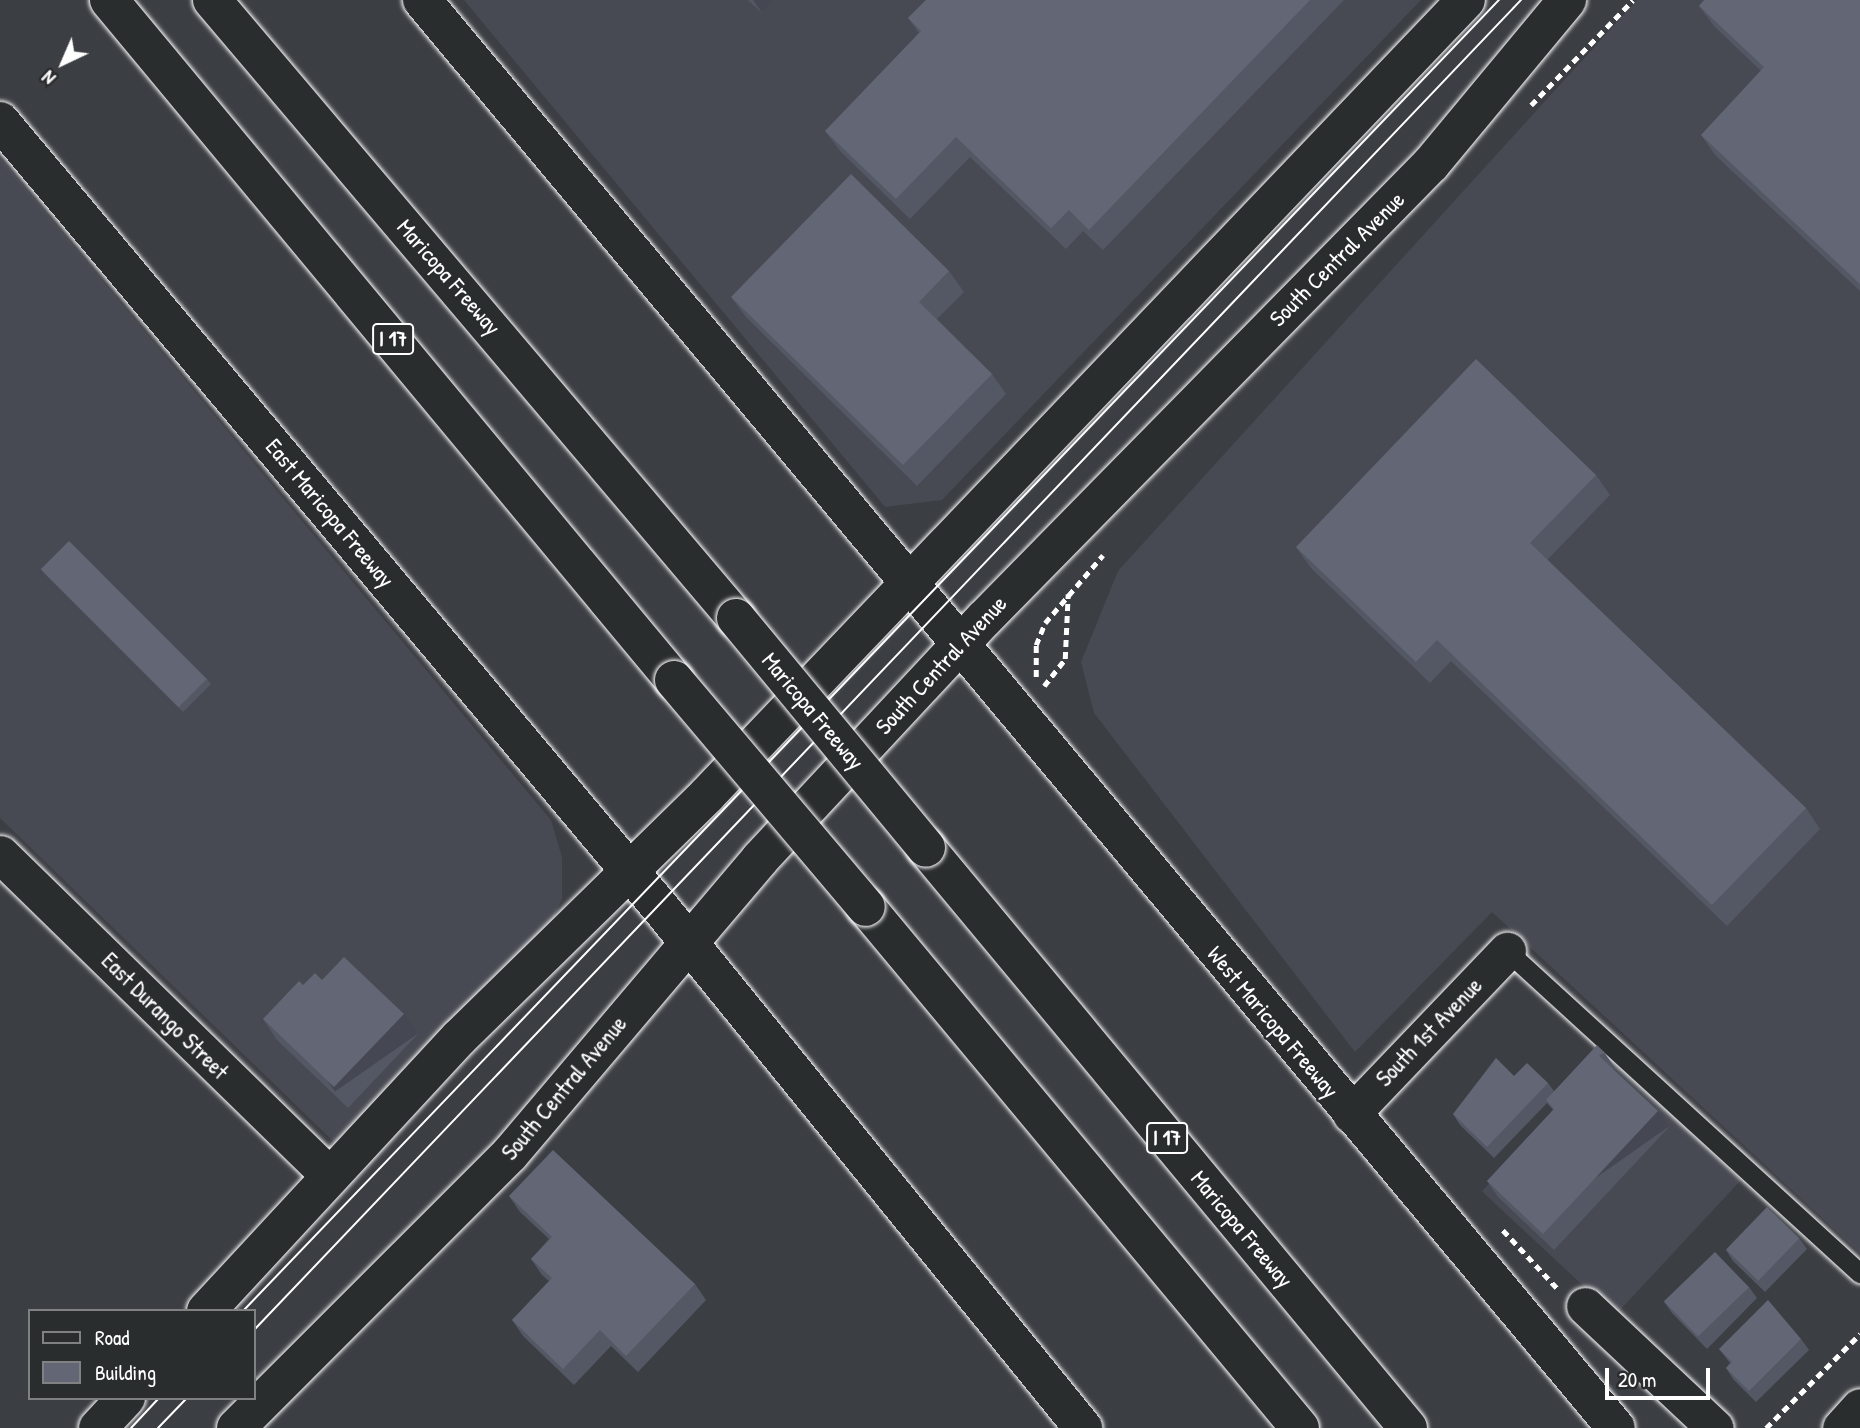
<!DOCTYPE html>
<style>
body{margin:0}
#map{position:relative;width:1860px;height:1428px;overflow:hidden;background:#3b3e43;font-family:"Patrick Hand",sans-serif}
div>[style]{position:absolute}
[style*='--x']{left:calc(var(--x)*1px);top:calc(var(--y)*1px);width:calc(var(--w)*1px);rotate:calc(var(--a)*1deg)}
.built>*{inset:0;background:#474a52;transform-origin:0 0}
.path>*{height:4.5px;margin-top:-2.25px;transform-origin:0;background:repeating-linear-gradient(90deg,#fff 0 7px,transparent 0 12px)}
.roads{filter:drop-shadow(0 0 2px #fff) drop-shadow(0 0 2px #fff)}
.service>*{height:19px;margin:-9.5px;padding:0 9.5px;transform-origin:9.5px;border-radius:9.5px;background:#2a2d2e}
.minor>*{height:37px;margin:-18.5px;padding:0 18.5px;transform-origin:18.5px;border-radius:18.5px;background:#2a2d2e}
.secondary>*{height:38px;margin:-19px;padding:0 19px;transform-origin:19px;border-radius:19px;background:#2a2d2e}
.motorway>*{height:38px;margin:-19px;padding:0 19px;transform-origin:19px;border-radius:19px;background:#2a2d2e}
.tram>*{height:2px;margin:-1px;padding:0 1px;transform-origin:1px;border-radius:1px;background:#fff}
.bridges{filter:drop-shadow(0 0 2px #fff) drop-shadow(0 0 2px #fff)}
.motorway-bridge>*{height:38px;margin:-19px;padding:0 19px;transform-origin:19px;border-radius:19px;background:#2a2d2e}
.wall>*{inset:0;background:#545865}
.shaded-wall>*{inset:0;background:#454752;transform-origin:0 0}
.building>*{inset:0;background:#626675;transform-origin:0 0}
span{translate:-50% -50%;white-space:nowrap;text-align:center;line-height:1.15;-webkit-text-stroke:5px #2a2d2e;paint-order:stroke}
.shield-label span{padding:2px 5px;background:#2a2d2e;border:2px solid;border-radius:5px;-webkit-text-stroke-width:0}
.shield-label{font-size:21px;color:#fff;font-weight:700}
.street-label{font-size:23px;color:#fff}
.legend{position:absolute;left:28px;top:1309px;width:228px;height:91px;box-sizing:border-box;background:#2a2d2e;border:2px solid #7f8182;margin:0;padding:9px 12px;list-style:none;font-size:21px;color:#fff}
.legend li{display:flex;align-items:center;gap:14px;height:35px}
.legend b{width:35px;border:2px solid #7f8182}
.north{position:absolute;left:28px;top:28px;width:70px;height:70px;-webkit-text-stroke:5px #2a2d2e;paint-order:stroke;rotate:224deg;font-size:19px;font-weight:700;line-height:28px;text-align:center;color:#fff}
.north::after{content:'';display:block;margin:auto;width:24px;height:32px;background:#fff;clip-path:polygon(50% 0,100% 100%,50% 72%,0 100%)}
.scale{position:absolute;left:1605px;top:1368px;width:105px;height:32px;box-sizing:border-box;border:4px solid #fff;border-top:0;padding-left:9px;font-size:21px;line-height:24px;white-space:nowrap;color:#fff;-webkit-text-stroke:5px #2a2d2e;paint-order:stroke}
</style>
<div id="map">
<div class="built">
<i style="clip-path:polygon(464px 0,1421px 0,942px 500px,885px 507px)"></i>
<i style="clip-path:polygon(1637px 0,1860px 0,1860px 1253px,1492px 912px,1355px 1052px,1094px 713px,1081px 662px,1118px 571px)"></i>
<i style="clip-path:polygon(0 158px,551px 820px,562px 857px,562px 899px,540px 947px,344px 1152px,0 818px)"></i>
<i style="left:1608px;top:1056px;width:182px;height:185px;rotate:43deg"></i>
</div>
<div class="path">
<i style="--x:1531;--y:105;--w:146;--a:-45.8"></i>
<i style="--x:1036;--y:677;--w:32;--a:-90"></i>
<i style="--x:1036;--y:645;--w:24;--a:-68"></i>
<i style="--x:1045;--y:623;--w:89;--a:-49.5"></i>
<i style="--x:1044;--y:686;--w:34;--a:-52"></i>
<i style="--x:1065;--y:659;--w:65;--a:-87.4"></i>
<i style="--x:1503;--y:1230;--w:79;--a:47"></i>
<i style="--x:1766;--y:1428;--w:133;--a:-45"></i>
</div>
<div class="roads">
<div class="service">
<i style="--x:1507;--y:951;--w:478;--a:42.4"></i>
</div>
<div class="minor">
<i style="--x:0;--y:854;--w:461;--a:44.3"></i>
<i style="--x:1351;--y:1114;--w:226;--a:-46.3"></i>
<i style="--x:1585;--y:1306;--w:178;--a:43.2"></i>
<i style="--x:1841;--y:1428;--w:28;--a:-48"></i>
</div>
<div class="secondary">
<i style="--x:422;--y:0;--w:1861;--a:50.1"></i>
<i style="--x:0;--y:121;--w:1025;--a:49.99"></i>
<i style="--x:659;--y:906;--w:673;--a:50.91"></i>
<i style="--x:206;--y:1311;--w:372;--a:-47.2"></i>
<i style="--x:459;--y:1038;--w:347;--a:-44.4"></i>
<i style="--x:707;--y:795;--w:1099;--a:-46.33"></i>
<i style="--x:98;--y:1428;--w:41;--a:-47"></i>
<i style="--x:236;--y:1428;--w:387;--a:-45"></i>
<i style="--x:510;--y:1154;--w:387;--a:-49.7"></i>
<i style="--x:760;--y:859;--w:328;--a:-47"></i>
<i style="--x:984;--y:619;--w:638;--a:-45.51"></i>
<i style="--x:1431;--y:164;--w:213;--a:-50.3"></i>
</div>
<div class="motorway">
<i style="--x:109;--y:0;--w:884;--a:50.28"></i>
<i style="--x:212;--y:0;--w:810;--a:49.71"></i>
<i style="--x:926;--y:848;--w:754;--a:50.27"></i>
<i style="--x:866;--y:907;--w:678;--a:50.21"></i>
</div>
</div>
<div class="tram">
<i style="--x:243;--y:1311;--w:1816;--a:-46.23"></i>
<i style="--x:254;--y:1330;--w:1837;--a:-46.39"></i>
<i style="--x:131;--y:1428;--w:41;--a:-47"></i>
<i style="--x:158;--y:1428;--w:42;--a:-46"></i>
</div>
<div class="bridges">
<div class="motorway-bridge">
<i style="--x:736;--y:618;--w:298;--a:50.4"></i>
<i style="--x:674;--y:680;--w:297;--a:49.8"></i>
</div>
</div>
<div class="wall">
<i style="clip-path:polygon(748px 0,774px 0,762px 13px)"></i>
<i style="clip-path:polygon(926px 0,1344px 0,1103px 250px,1083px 231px,1066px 249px,970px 157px,910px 219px,840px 151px,825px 131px,919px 33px,908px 18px)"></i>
<i style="clip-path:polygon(1860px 0,1860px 291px,1715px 155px,1701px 135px,1761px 71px,1714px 26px,1699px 6px)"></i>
<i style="clip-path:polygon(949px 271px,964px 292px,937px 319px,992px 374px,1006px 394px,917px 486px,746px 317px,731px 297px)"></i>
<i style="clip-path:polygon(1596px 475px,1610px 495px,1547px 560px,1806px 808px,1820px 829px,1727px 926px,1451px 661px,1430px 683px,1311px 568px,1296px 547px)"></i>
<i style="clip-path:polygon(41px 569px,207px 679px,211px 684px,183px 712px,45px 574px)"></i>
<i style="clip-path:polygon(322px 980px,418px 1034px,348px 1108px,277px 1040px,263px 1019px,303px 985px)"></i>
<i style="clip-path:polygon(1604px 1052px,1615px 1068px,1613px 1069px,1669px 1127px,1554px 1250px,1498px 1197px,1487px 1181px,1553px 1110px,1547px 1103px,1494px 1158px,1460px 1125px,1453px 1114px,1514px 1076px,1548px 1083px,1554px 1091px)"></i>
<i style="clip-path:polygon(509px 1196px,695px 1284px,706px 1300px,638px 1372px,611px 1346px,574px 1385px,523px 1336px,512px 1320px,549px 1281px,542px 1275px,531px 1259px,549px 1239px,520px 1212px)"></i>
<i style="clip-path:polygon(1799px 1238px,1807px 1249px,1765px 1292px,1733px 1261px,1726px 1250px)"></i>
<i style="clip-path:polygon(1749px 1287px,1757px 1298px,1707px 1349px,1672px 1313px,1664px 1302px)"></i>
<i style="clip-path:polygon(1801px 1339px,1809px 1350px,1756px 1402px,1733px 1379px,1726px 1368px,1730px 1363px,1719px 1349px)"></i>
</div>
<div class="shaded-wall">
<i style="clip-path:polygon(753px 0,774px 0,762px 13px)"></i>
<i style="left:404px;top:1014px;width:24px;height:101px;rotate:55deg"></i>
<i style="left:1658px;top:1111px;width:19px;height:168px;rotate:55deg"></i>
</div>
<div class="building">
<i style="clip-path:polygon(926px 0,1310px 0,1089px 230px,1069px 210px,1051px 228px,956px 137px,896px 199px,825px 131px,921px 31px,908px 18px)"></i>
<i style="clip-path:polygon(1704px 0,1860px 0,1860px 284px,1701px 135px,1764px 67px,1699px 6px)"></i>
<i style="clip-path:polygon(851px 174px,949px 271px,919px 302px,992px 374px,903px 465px,731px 297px)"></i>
<i style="clip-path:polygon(1476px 359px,1596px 475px,1530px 543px,1806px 808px,1712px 905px,1437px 640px,1416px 662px,1296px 547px)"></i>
<i style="left:69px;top:541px;width:195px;height:40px;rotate:45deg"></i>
<i style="clip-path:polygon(344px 957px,404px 1014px,334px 1087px,263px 1019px,299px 981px,303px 985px,315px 973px,322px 980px)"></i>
<i style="clip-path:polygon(1597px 1045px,1604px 1052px,1599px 1056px,1658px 1111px,1543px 1234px,1487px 1181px,1554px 1109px,1546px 1100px)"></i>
<i style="clip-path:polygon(1496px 1058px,1514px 1076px,1527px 1063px,1548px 1083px,1487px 1147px,1453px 1114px)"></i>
<i style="clip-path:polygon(553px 1150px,695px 1284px,626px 1356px,600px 1330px,563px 1369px,512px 1320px,552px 1278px,531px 1259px,552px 1237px,509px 1196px)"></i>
<i style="left:1767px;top:1207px;width:45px;height:59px;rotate:44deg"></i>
<i style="left:1715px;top:1252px;width:49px;height:71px;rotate:46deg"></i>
<i style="clip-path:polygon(1768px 1300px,1801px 1339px,1749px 1391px,1726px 1368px,1732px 1362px,1719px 1349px)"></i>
</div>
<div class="shield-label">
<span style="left:393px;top:339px">I 17</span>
<span style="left:1167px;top:1138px">I 17</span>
</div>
<div class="street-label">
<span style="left:1337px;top:259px;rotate:-45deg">South Central Avenue</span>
<span style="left:449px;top:277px;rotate:49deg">Maricopa Freeway</span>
<span style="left:330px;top:513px;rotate:50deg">East Maricopa Freeway</span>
<span style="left:941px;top:665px;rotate:-47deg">South Central Avenue</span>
<span style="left:813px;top:711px;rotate:50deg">Maricopa Freeway</span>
<span style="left:165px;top:1016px;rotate:45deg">East Durango Street</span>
<span style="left:1273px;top:1022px;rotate:50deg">West Maricopa Freeway</span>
<span style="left:1429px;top:1032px;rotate:-46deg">South 1st Avenue</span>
<span style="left:564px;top:1088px;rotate:-50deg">South Central Avenue</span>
<span style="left:1242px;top:1229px;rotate:50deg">Maricopa Freeway</span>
</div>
<ul class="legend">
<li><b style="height:9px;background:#2a2d2e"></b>Road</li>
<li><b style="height:19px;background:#626675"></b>Building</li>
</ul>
<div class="north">N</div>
<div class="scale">20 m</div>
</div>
